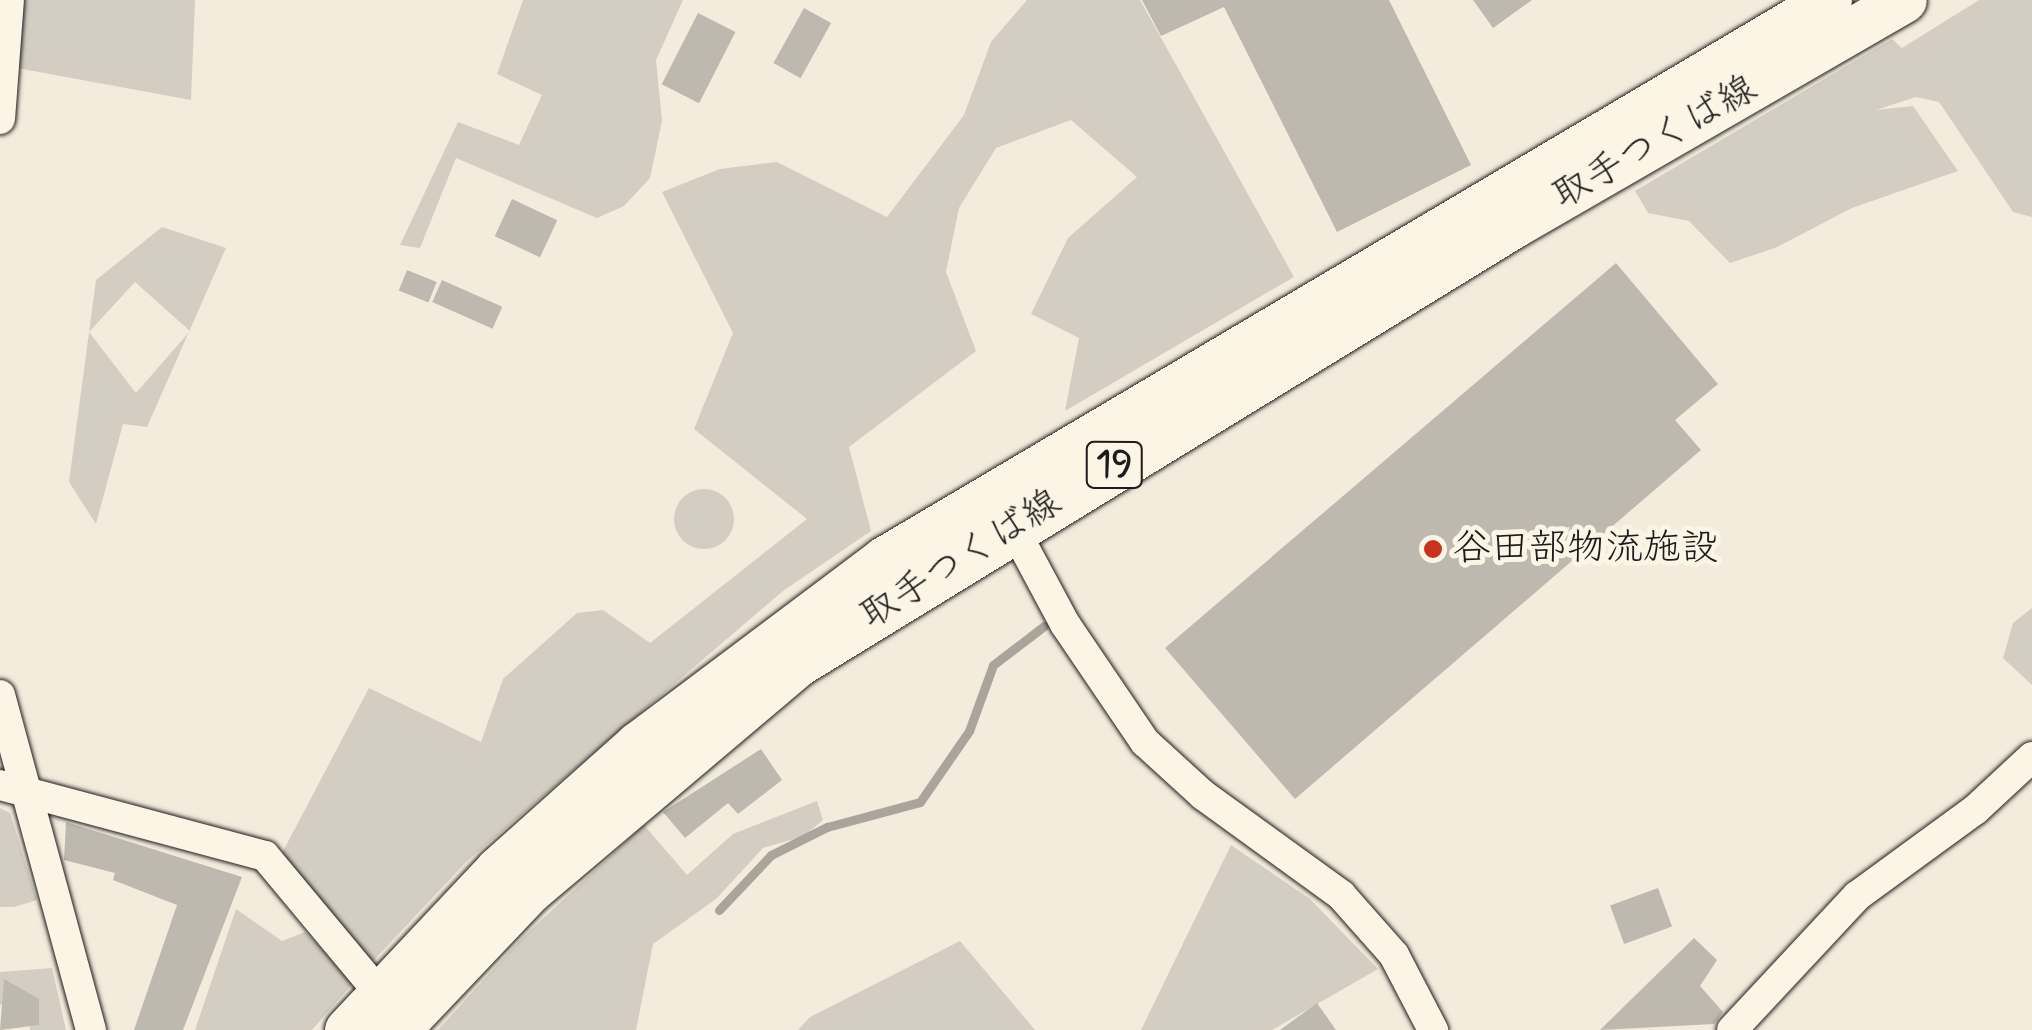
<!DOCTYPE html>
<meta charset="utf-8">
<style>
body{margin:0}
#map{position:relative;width:2032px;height:1030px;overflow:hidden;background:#f3ecdd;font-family:Mynerve,"Klee One",sans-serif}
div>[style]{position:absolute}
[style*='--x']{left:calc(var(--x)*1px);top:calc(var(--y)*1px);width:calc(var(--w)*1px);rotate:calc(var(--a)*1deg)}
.green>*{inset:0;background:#d3cec1}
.round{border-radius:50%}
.stream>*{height:9px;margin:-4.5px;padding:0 4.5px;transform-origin:4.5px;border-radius:4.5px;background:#aaa59b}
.building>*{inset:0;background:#beb9ae;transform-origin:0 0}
.roads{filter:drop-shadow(0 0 2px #1c1c1c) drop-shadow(0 0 2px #1c1c1c)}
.street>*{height:30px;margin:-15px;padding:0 15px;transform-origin:15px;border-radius:15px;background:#fcf5e5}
.primary>*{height:45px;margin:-22.5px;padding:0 22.5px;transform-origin:22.5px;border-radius:22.5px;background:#fcf5e5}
.dots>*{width:28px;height:28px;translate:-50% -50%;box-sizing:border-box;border:5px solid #fcf5e5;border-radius:50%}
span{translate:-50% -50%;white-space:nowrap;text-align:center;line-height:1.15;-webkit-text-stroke:10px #fcf5e5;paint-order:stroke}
.shield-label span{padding:2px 8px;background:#fcf5e5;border:2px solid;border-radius:8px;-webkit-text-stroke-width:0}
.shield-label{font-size:35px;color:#1c1c1c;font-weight:700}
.street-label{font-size:38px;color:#1c1c1c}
.poi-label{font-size:38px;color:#1c1c1c}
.left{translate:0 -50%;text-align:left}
</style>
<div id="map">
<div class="green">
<i style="clip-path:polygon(21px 0,195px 0,191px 100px,17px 68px)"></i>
<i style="clip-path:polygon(523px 0,683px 0,656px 60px,662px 121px,650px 178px,624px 206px,597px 218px,456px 158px,420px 248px,400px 245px,458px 122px,519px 145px,542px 95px,497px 74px)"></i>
<i style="clip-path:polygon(1027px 0,1140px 0,1294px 277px,1065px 411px,1079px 338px,1031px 314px,1068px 238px,1137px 177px,1071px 120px,996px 148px,959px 208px,946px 272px,976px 351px,849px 447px,871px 531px,783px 591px,466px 862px,372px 962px,281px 855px,369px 688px,481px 742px,503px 679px,577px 613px,603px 610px,650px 643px,807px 519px,694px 429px,733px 333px,662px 192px,720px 169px,777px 162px,887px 217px,964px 115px,991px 42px)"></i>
<i style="clip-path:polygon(1979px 0,2032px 0,2032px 217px,2013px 212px,1939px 102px,1916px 97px,1876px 110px,1913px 106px,1958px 171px,1852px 208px,1775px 248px,1730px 263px,1689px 221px,1648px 213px,1635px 191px,1892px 39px,1902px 48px)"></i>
<i style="clip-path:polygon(evenodd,162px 227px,226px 248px,147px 427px,123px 424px,96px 524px,69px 482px,96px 280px,162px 227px,135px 282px,190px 331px,136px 393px,89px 332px,135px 282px)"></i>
<i class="round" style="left:674px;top:489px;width:60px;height:60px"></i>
<i style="clip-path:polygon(2032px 608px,2032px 685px,2003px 658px,2013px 623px)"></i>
<i style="clip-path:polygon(817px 801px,823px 820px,804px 836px,763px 848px,716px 899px,653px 944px,636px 1030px,438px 1030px,521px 939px,644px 825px,687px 875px,733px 834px)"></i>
<i style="clip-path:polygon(0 808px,10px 813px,37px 900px,14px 907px,0 907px)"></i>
<i style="clip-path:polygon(1231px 845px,1310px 899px,1378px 969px,1272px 1030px,1141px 1030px)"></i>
<i style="clip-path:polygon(236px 909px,282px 941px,305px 932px,354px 982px,312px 1030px,195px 1030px)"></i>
<i style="clip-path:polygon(960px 941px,1035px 1030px,798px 1030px,810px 1017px)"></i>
<i style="clip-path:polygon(52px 968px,66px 1030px,30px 1030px,30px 993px,0 1005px,0 972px)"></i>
</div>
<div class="stream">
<i style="--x:719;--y:910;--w:76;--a:-46.6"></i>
<i style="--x:771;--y:855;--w:63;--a:-26.6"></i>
<i style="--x:827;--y:827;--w:96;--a:-15"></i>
<i style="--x:920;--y:802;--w:86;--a:-55.4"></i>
<i style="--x:969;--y:731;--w:70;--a:-70"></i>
<i style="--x:993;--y:665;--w:64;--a:-37.4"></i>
</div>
<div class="building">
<i style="clip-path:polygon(1142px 0,1389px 0,1471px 165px,1337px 232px,1224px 7px,1161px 36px)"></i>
<i style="clip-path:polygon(1473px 0,1532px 0,1493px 28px)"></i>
<i style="left:804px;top:8px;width:31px;height:63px;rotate:29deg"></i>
<i style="left:698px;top:13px;width:42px;height:80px;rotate:27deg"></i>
<i style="left:512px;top:199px;width:50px;height:41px;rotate:25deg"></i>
<i style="clip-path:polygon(1616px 263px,1718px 384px,1675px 420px,1701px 450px,1295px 799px,1165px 648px)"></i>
<i style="left:407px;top:270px;width:32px;height:22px;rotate:22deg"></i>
<i style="left:442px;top:280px;width:66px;height:24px;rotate:24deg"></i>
<i style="clip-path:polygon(761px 749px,782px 780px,738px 814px,728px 803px,685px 838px,663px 812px)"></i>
<i style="clip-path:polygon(66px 822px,242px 877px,183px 1030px,134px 1030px,177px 905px,113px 880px,115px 873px,64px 860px)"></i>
<i style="left:1658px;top:888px;width:41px;height:51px;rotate:70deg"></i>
<i style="clip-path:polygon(1694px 938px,1717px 960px,1700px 986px,1723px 1012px,1714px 1024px,1600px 1030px)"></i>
<i style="clip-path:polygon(4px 979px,39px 999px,39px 1025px,0 1030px)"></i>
<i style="clip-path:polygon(1317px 1003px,1336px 1030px,1280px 1030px)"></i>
</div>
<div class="roads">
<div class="street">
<i style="--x:0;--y:119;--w:119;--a:-85.7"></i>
<i style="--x:1006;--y:514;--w:125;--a:61.8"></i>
<i style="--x:1065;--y:624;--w:143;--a:55.9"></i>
<i style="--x:1145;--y:742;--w:79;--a:42.4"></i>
<i style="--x:1203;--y:795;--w:170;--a:35.9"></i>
<i style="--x:1341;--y:895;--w:80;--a:48.5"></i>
<i style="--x:1394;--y:955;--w:85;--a:62.5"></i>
<i style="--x:0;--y:695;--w:347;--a:74.8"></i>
<i style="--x:0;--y:785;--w:274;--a:15"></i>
<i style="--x:265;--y:856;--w:178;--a:50.2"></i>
<i style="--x:1732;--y:1030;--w:183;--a:-47"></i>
<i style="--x:1857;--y:896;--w:146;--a:-36.1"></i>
<i style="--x:1975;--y:810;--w:78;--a:-42.9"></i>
</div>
<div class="primary">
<i style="--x:347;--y:1030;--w:221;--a:-46.8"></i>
<i style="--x:498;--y:869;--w:188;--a:-41.8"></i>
<i style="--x:638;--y:744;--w:308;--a:-36.9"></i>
<i style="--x:884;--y:559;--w:1098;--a:-30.61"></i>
<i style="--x:397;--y:1030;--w:192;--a:-46.5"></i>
<i style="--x:529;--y:891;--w:353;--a:-40.2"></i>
<i style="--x:799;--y:663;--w:838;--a:-31.49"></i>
<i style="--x:1514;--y:225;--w:450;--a:-30"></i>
</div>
</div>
<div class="dots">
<i style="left:1433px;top:549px;background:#c8321e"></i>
</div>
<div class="shield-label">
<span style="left:1114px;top:465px">19</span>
</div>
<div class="street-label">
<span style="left:1655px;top:143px;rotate:-30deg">取手つくば線</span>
<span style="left:961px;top:560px;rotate:-32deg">取手つくば線</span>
</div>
<div class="poi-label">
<span class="left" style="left:1453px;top:549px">谷田部物流施設</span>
</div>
</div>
